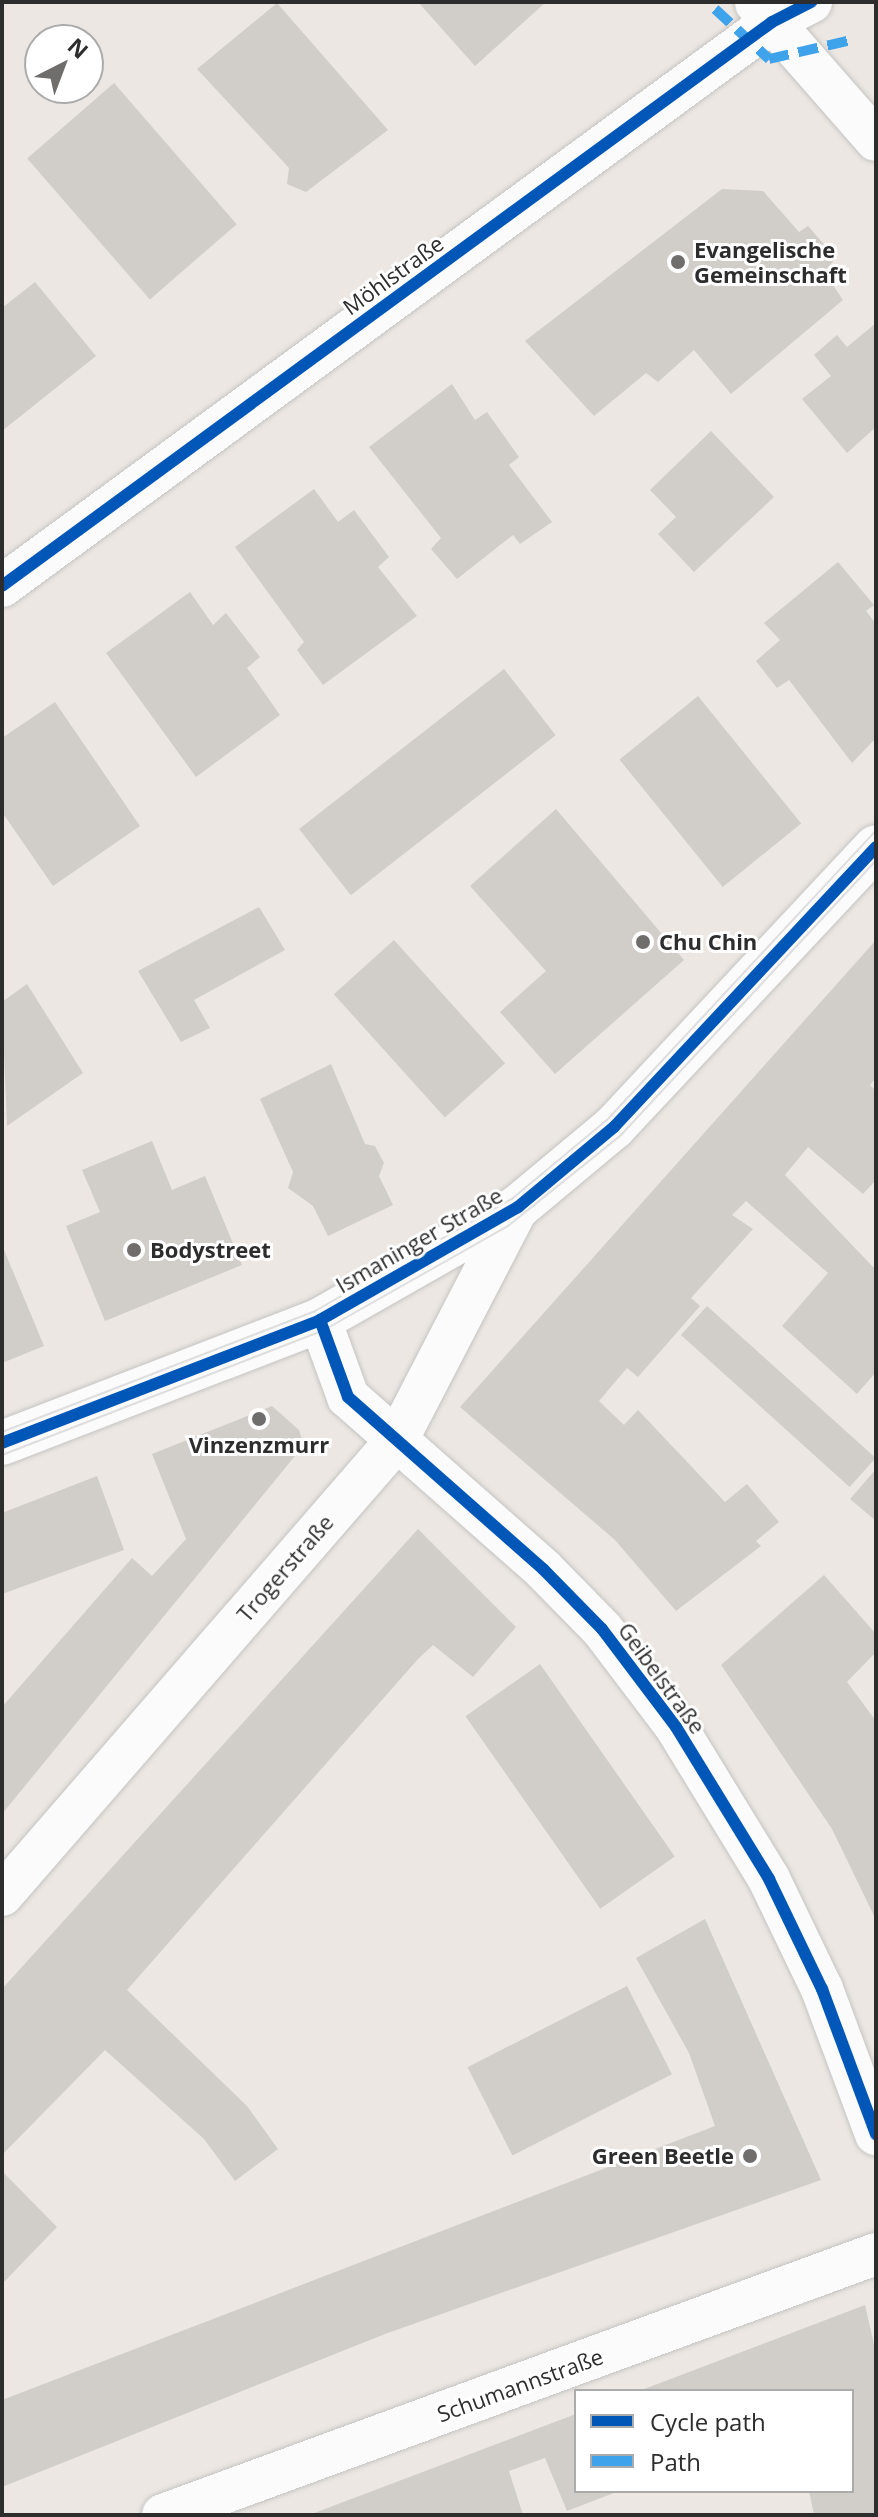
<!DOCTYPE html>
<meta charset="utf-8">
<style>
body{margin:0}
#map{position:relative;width:878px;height:2517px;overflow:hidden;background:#ece7e2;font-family:"Open Sans",sans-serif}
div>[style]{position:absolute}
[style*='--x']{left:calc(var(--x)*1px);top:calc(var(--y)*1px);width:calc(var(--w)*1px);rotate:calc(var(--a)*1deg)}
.building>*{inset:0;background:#d1cdc9;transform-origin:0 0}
.roads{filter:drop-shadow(0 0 2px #c5c4c3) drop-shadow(0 0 2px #c5c4c3)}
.minor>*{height:42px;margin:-21px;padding:0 21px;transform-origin:21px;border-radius:21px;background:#fcfbfb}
.tertiary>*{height:44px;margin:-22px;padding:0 22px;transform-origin:22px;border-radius:22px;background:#fcfbfb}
.tram>*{height:2px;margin:-1px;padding:0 1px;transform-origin:1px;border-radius:1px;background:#dedee0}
.quiet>*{height:10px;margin-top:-5px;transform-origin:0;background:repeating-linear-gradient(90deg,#3ea3eb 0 20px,transparent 0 30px)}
.cycleway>*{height:12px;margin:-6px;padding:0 6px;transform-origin:6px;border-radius:6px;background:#0057b8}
.dots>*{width:22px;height:22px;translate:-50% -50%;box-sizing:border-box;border:4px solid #fff;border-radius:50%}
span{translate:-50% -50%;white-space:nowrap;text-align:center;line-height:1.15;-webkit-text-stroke:6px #fff;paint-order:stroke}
.poi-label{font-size:22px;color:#2d2d2d;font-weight:700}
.left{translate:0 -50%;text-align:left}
.right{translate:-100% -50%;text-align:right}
.street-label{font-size:22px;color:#2d2d2d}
.frame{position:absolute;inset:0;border:4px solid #2d2d2d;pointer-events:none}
.legend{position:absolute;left:574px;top:2389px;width:280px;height:104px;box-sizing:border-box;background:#fff;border:2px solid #ababab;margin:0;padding:10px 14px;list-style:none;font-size:24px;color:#2d2d2d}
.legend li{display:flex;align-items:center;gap:16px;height:40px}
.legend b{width:40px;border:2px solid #ababab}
.north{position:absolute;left:24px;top:24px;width:80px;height:80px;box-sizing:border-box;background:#fff;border:2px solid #ababab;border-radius:50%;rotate:42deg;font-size:22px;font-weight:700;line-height:32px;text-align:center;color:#2d2d2d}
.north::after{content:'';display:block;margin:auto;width:28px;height:36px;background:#706e6c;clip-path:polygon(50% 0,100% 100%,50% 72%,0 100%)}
</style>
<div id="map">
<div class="building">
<i style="clip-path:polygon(418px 2px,546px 2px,475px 66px)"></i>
<i style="clip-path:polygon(277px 3px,388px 130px,306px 192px,287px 184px,289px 168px,197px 69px)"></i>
<i style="left:114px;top:83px;width:187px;height:115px;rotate:49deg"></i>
<i style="clip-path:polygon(722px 189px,763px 191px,799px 232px,808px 226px,836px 258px,824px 272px,843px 300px,731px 394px,694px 350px,658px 382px,646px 373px,594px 416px,525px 341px)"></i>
<i style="clip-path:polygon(35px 282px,96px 356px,2px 431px,2px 308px)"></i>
<i style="clip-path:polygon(876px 323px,876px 427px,847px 453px,802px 399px,831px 376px,814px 355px,837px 335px,847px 347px)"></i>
<i style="clip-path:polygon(452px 384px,475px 420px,487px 412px,519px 457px,509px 465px,552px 522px,520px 544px,513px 535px,457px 579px,431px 549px,441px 538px,369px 447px)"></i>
<i style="clip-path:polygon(711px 431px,774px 497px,694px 572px,658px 534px,676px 517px,650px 490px)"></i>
<i style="clip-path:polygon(314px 489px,338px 522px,354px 510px,389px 557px,378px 567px,417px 616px,323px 685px,297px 650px,304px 642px,235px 547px)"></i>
<i style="clip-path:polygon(838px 562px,874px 605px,866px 611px,876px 624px,876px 738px,852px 763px,789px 680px,777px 688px,756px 661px,780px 640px,764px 623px)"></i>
<i style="clip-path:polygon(190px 592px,213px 625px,226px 613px,260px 657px,247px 668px,280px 715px,196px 777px,106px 653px)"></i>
<i style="left:504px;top:669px;width:84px;height:260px;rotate:52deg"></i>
<i style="left:698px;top:696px;width:164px;height:101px;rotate:51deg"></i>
<i style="clip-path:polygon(55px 702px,140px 826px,53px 886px,2px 812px,2px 738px)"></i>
<i style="clip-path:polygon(556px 809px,684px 960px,555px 1074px,500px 1012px,546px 971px,470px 886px)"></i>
<i style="clip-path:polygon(259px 907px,285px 950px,194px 1000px,210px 1028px,181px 1042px,138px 971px)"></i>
<i style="left:394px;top:940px;width:166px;height:81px;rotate:48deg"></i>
<i style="clip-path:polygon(876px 940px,876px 1078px,870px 1085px,876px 1091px,876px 1180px,863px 1194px,808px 1147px,785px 1175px,876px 1270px,876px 1372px,857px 1394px,782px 1326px,828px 1273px,746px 1201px,732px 1215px,753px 1229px,691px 1298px,700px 1306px,638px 1377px,627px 1368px,599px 1401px,624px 1425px,638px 1410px,725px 1502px,747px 1484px,779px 1522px,756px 1541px,761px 1546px,676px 1611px,615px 1540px,460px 1407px)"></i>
<i style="clip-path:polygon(27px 984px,83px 1073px,7px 1126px,2px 1002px)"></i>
<i style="clip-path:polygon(331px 1064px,365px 1144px,375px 1146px,384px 1163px,379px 1176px,393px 1205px,328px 1236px,313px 1206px,288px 1188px,293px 1172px,260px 1099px)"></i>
<i style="clip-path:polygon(152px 1141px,172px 1190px,205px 1176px,242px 1265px,105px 1321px,66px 1226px,100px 1212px,82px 1170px)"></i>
<i style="clip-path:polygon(2px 1245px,44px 1346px,2px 1363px)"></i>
<i style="left:707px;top:1306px;width:227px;height:39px;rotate:42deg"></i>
<i style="clip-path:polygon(272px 1406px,299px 1430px,304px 1445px,2px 1814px,2px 1707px,132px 1558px,152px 1576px,186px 1539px,152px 1454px)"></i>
<i style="clip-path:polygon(876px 1469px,876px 1521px,850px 1499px)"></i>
<i style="clip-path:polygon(97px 1476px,124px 1550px,2px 1594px,2px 1513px)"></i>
<i style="clip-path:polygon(418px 1529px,516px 1627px,473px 1677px,433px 1645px,418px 1659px,127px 1990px,247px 2106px,278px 2149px,235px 2181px,204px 2139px,105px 2050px,2px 2155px,2px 1989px)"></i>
<i style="clip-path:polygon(824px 1575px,876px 1634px,876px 1652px,847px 1682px,876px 1721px,876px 1920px,832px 1829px,721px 1665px)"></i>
<i style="left:540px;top:1664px;width:235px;height:91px;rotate:55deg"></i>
<i style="clip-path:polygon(705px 1919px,821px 2180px,385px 2334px,2px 2487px,2px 2400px,715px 2126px,689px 2053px,636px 1958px)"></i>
<i style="left:627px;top:1986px;width:99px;height:179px;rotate:63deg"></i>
<i style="clip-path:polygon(2px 2171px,57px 2227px,2px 2284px)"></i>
<i style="clip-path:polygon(865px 2305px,876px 2353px,876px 2515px,814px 2515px,809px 2491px,852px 2491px,852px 2391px,639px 2391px)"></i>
<i style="clip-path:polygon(576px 2414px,576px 2491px,619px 2491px,567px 2511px,545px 2458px,509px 2471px,523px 2515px,309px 2515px)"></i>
</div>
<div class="roads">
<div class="minor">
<i style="--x:756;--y:3;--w:182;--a:48.8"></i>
<i style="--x:2;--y:586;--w:954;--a:-36.22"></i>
<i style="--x:772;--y:22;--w:44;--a:-27.1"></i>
<i style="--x:320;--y:1320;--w:82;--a:70"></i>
<i style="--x:348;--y:1397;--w:260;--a:41.4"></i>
<i style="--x:543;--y:1569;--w:84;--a:45.5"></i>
<i style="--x:602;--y:1629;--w:123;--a:52.9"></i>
<i style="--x:676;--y:1727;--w:178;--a:58.5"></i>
<i style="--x:769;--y:1879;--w:122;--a:64.3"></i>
<i style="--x:822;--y:1989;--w:155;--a:69.6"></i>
<i style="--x:2;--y:1895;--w:603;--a:-49.04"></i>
<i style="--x:397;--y:1440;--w:263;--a:-62.6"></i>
<i style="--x:163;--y:2515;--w:759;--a:-20.11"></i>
</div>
<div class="tertiary">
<i style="--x:2;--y:1443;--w:341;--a:-21.1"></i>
<i style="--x:320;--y:1320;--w:228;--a:-29.7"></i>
<i style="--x:518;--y:1207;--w:125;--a:-39.8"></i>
<i style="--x:614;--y:1127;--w:383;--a:-46.9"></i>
</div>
</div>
<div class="tram">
<i style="--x:2;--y:1432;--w:336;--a:-21.1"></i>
<i style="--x:315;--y:1311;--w:228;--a:-29.7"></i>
<i style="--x:513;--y:1198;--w:122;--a:-39.7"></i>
<i style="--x:607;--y:1120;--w:395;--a:-47.1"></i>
<i style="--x:2;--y:1455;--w:345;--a:-21.2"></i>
<i style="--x:324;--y:1330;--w:211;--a:-29.5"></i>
<i style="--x:508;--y:1226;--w:145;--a:-38.8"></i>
<i style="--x:621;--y:1135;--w:374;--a:-47.1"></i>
</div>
<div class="quiet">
<i style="--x:715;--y:9;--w:74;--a:42.8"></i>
<i style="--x:769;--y:59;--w:84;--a:-13"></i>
</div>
<div class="cycleway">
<i style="--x:2;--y:586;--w:954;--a:-36.22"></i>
<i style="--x:772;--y:22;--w:44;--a:-27.1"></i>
<i style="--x:320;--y:1320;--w:82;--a:70"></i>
<i style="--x:348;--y:1397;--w:260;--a:41.4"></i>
<i style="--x:543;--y:1569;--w:84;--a:45.5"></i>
<i style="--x:602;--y:1629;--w:123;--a:52.9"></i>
<i style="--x:676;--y:1727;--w:178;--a:58.5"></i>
<i style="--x:769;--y:1879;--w:122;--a:64.3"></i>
<i style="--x:822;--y:1989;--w:155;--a:69.6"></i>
<i style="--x:2;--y:1443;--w:341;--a:-21.1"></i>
<i style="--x:320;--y:1320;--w:228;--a:-29.7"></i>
<i style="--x:518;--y:1207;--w:125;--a:-39.8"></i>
<i style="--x:614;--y:1127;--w:383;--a:-46.9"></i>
</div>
<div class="dots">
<i style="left:678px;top:262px;background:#706e6c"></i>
<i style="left:643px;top:942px;background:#706e6c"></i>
<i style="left:134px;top:1250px;background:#706e6c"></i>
<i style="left:259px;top:1419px;background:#706e6c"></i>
<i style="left:750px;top:2156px;background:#706e6c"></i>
</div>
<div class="poi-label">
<span class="left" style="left:694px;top:262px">Evangelische<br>Gemeinschaft</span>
<span class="left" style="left:659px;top:942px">Chu Chin</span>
<span class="left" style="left:150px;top:1250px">Bodystreet</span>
<span style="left:259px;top:1445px">Vinzenzmurr</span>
<span class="right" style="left:734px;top:2156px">Green Beetle</span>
</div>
<div class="street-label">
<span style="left:393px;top:275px;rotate:-36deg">Möhlstraße</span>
<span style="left:419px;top:1240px;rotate:-30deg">Ismaninger Straße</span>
<span style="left:285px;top:1568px;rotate:-49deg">Trogerstraße</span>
<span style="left:662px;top:1678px;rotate:54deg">Geibelstraße</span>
<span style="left:520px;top:2385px;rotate:-20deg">Schumannstraße</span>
</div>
<div class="frame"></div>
<ul class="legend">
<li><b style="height:10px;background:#0057b8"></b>Cycle path</li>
<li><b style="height:10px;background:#3ea3eb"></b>Path</li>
</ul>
<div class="north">N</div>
</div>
